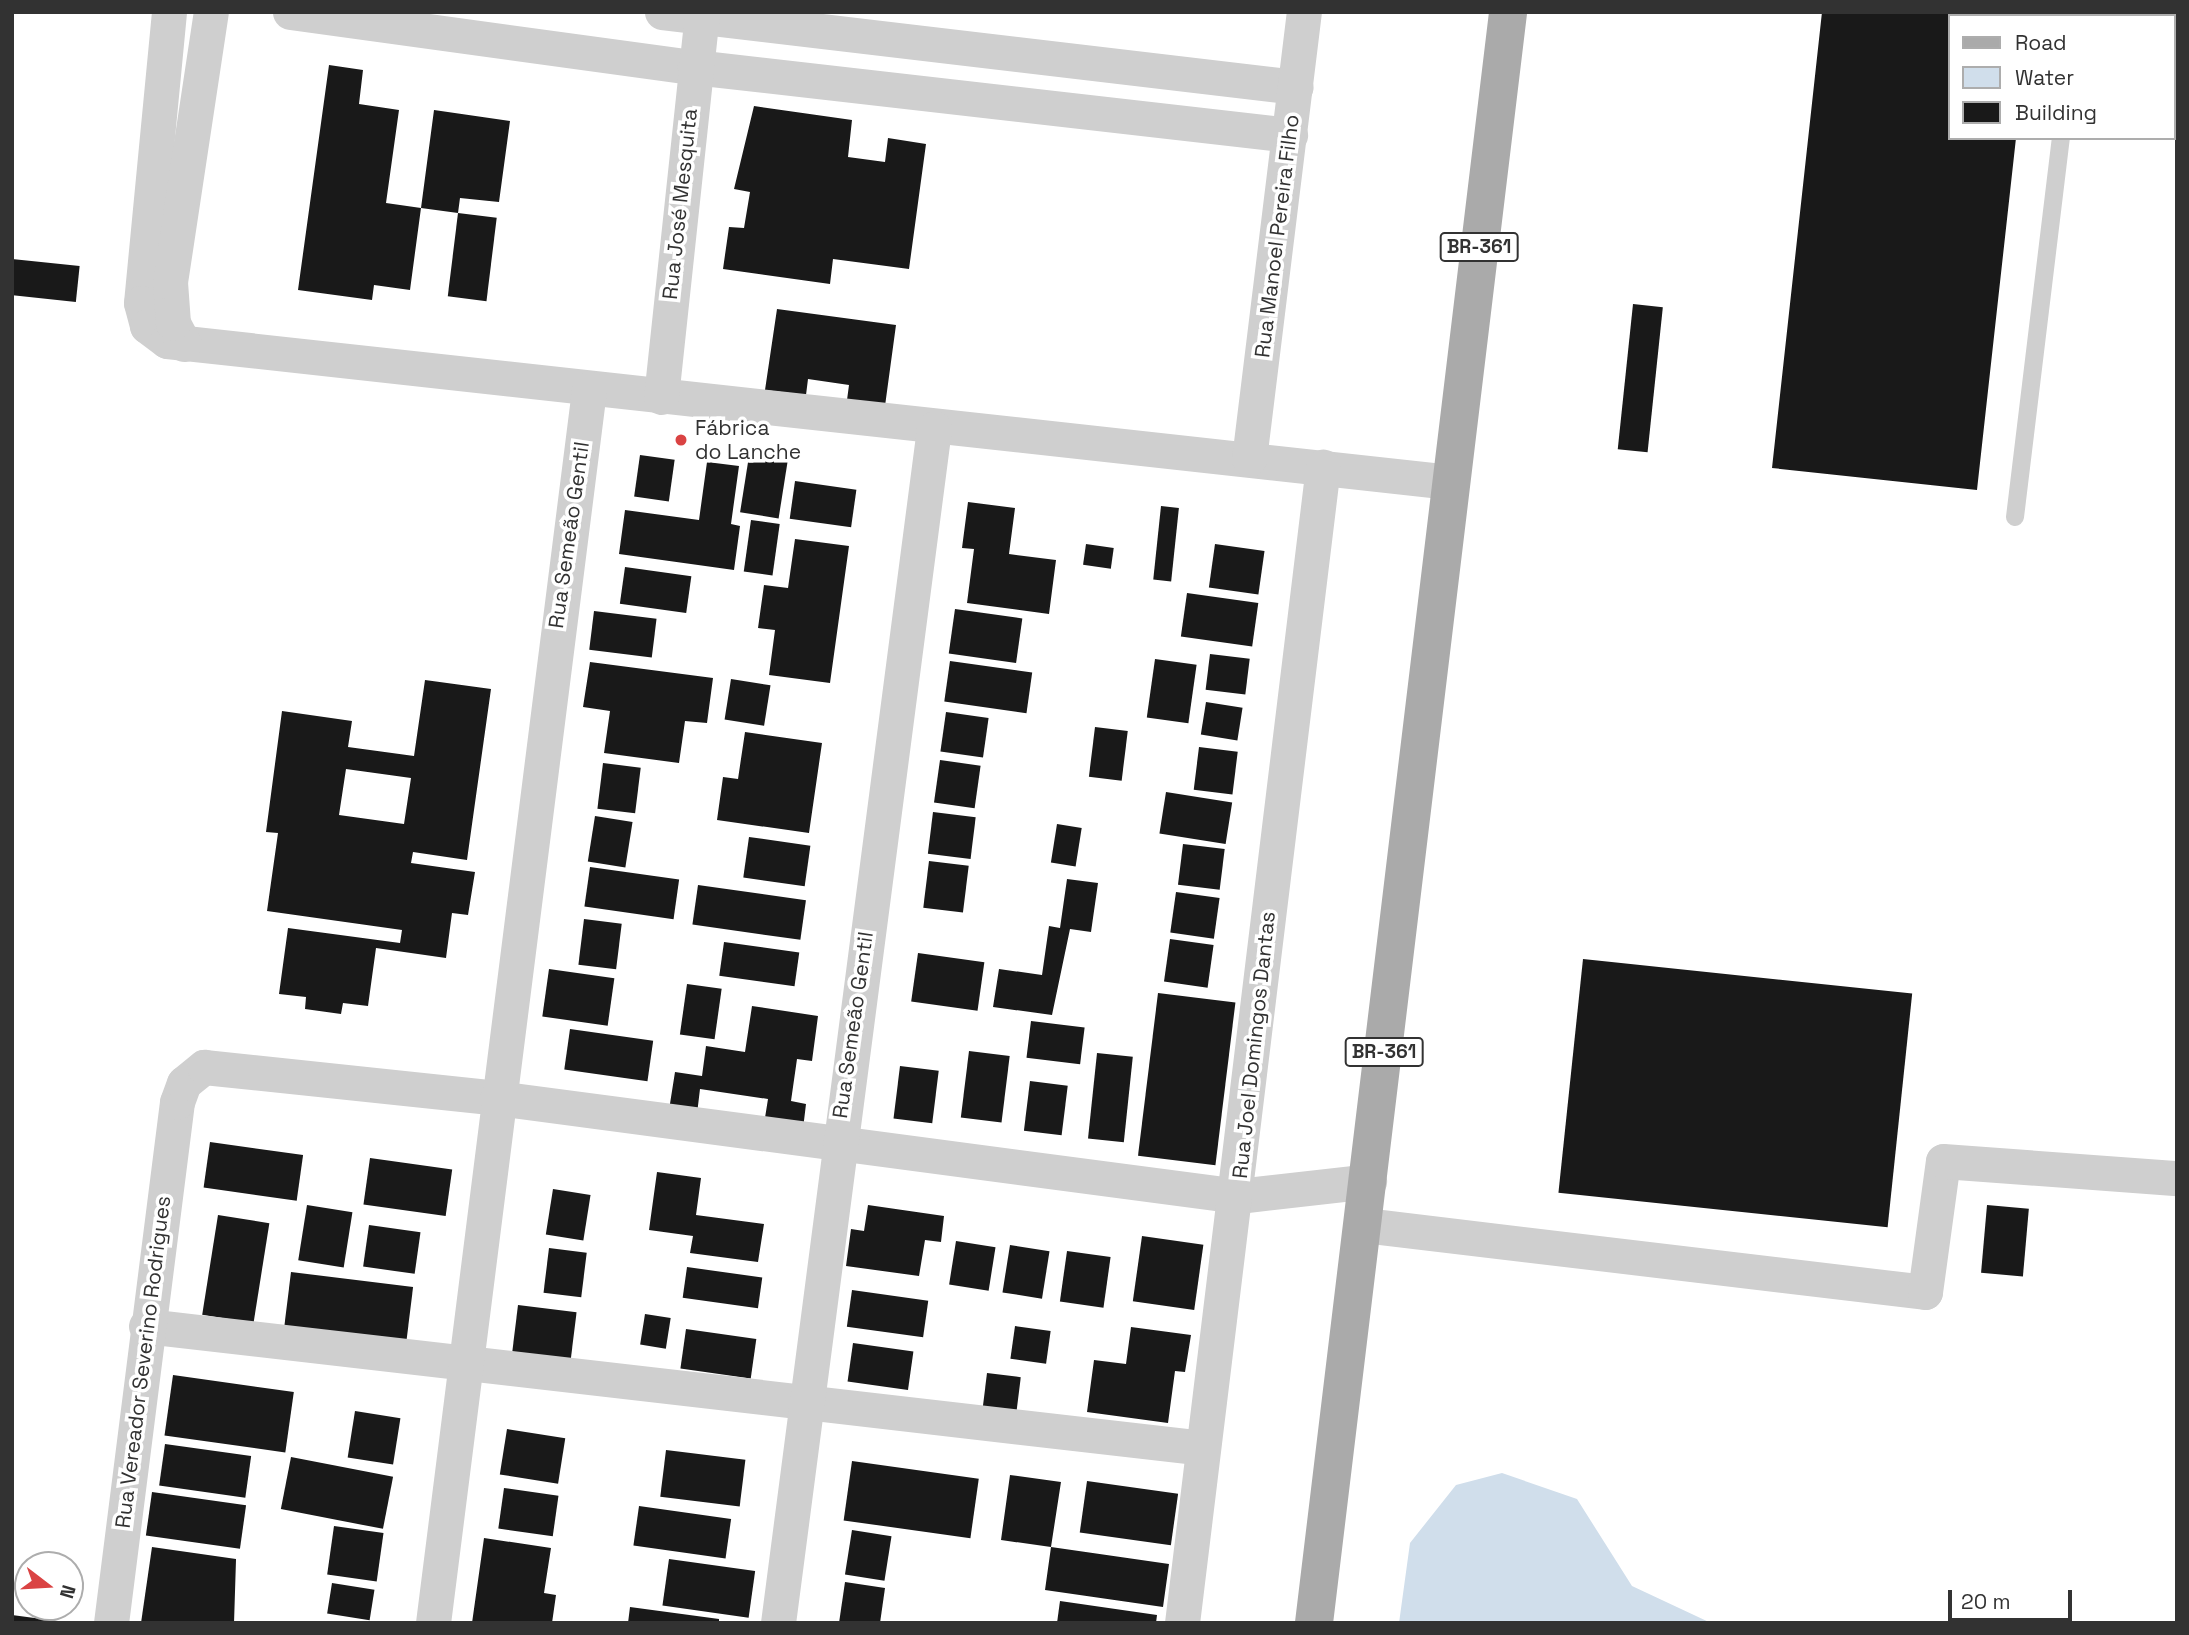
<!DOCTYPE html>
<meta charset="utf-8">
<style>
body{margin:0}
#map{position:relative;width:2189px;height:1635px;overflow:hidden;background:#fff;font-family:"Space Grotesk",sans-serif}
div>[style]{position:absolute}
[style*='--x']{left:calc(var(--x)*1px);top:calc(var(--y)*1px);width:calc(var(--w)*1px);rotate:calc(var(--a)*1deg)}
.water>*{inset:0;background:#d0deeb}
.building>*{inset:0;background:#191919;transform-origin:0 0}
.service>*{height:18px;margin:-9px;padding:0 9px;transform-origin:9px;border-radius:9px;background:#cfcfcf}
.minor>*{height:35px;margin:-17.5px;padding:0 17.5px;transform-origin:17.5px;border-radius:17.5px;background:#cfcfcf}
.primary>*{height:38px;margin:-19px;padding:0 19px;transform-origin:19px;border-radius:19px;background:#aaa}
.dots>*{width:19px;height:19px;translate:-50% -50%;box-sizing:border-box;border:4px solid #fff;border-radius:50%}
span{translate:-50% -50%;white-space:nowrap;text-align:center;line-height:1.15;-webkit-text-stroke:7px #fff;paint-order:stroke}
.shield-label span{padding:2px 5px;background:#fff;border:2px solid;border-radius:5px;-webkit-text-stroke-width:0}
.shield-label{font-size:19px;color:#323232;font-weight:700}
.street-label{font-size:21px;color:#323232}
.poi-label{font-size:21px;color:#323232}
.left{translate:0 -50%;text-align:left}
.frame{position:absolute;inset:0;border:14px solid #323232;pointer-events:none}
.legend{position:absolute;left:1948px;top:14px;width:228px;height:126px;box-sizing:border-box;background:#fff;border:2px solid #adadad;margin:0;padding:9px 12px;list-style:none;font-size:21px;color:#323232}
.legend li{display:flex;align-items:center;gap:14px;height:35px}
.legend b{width:35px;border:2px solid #adadad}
.north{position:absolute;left:14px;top:1551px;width:70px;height:70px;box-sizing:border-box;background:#fff;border:2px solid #adadad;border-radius:50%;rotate:107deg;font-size:19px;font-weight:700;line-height:28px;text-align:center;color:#323232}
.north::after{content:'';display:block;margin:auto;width:24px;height:32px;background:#da4343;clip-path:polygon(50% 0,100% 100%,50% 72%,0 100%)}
.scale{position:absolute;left:1948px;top:1590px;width:124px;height:32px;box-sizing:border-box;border:4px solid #323232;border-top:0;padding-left:9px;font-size:21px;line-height:24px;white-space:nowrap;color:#323232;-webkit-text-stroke:5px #fff;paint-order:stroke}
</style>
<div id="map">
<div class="water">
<i style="clip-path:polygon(1502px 1473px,1577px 1499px,1632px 1586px,1711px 1623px,1399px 1623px,1410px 1543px,1456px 1485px)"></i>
</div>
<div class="building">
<i style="clip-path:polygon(1822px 12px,2030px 12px,1949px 16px,1949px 138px,2016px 138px,1977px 490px,1772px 468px)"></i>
<i style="clip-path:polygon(329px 65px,363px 70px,359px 104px,399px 110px,386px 203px,421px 208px,410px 290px,374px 285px,372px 300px,298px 290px)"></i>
<i style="clip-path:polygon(754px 106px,852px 120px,848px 157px,885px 162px,888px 138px,926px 144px,909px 269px,833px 259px,830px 284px,723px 269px,729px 227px,744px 228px,750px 192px,734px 189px)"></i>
<i style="clip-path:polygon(434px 110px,510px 121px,499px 202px,460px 198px,458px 213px,421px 208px)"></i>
<i style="left:458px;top:213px;width:39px;height:84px;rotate:7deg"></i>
<i style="left:12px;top:259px;width:68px;height:36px;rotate:6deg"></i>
<i style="left:1633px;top:304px;width:30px;height:146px;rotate:6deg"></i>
<i style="clip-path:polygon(777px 309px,896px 325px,885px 406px,847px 400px,849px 385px,808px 379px,806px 395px,765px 390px)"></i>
<i style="left:640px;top:455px;width:35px;height:42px;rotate:8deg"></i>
<i style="left:749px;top:456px;width:39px;height:57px;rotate:9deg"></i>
<i style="clip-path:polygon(707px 462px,739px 466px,731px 524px,740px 526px,734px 570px,619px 554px,625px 510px,699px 520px)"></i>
<i style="left:795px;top:481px;width:62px;height:38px;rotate:8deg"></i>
<i style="clip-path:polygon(968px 502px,1015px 508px,1009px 554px,1056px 560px,1049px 614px,967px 603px,974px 549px,962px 548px)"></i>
<i style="left:1161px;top:506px;width:18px;height:74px;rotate:6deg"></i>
<i style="left:751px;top:520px;width:29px;height:52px;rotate:8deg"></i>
<i style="clip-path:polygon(795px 539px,849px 546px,830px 683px,769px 675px,775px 630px,758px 628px,764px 585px,788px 588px)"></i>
<i style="left:1086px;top:544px;width:28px;height:21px;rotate:8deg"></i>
<i style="left:1215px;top:544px;width:50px;height:44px;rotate:8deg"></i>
<i style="left:625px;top:567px;width:67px;height:37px;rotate:8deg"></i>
<i style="left:1187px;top:593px;width:72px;height:44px;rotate:8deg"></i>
<i style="left:955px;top:609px;width:68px;height:45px;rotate:8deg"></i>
<i style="left:594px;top:611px;width:63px;height:39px;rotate:7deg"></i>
<i style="left:1210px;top:654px;width:40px;height:36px;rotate:7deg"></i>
<i style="left:1155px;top:659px;width:42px;height:59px;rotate:8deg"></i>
<i style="left:950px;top:661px;width:83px;height:41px;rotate:8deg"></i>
<i style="clip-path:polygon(590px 662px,713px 678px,707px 723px,685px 721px,679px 763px,604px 753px,610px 711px,583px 707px)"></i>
<i style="left:731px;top:679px;width:40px;height:41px;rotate:9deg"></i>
<i style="clip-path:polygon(evenodd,425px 680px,491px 689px,467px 860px,413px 852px,411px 863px,475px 872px,468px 915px,452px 913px,446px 958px,376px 948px,368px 1006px,343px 1003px,341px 1014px,305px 1009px,306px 997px,279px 994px,288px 928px,400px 943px,402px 930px,267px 911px,278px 833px,266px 832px,282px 711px,352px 721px,348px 747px,414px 756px,425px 680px,346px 769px,411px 778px,404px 824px,339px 815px,346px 769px)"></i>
<i style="left:1206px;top:702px;width:37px;height:33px;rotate:9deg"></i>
<i style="left:946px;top:712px;width:43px;height:40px;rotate:8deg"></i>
<i style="left:1095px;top:727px;width:33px;height:50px;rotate:7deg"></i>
<i style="clip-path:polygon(745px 732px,822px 743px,809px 833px,717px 820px,723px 777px,738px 779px)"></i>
<i style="left:1199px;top:747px;width:39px;height:43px;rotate:7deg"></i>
<i style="left:940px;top:760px;width:41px;height:43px;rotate:8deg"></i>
<i style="left:603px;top:763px;width:38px;height:46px;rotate:7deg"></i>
<i style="left:1166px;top:792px;width:67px;height:42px;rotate:9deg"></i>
<i style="left:933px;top:812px;width:43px;height:42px;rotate:7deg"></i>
<i style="left:595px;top:816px;width:38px;height:46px;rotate:9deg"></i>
<i style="left:1057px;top:824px;width:25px;height:39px;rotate:9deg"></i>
<i style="left:749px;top:837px;width:62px;height:41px;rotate:8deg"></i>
<i style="left:1183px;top:844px;width:42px;height:41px;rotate:7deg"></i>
<i style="left:929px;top:861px;width:40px;height:47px;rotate:7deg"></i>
<i style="left:590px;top:867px;width:90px;height:40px;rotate:8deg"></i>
<i style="clip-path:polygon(1067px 879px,1098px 883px,1091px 932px,1070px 929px,1052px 1015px,993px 1007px,999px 969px,1042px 975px,1049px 926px,1060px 928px)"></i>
<i style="left:698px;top:885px;width:109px;height:40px;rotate:8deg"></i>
<i style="left:1176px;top:892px;width:44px;height:41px;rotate:8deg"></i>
<i style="left:584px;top:919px;width:38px;height:46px;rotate:7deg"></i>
<i style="left:1170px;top:939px;width:44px;height:43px;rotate:8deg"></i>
<i style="left:724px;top:942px;width:76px;height:34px;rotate:8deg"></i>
<i style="left:918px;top:953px;width:67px;height:49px;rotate:8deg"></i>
<i style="left:1583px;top:959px;width:331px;height:235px;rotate:6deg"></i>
<i style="left:549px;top:969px;width:66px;height:48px;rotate:8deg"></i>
<i style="left:687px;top:984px;width:35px;height:51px;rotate:8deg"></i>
<i style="left:1158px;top:993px;width:78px;height:164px;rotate:7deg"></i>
<i style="clip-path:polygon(752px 1006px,818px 1016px,812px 1061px,797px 1059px,791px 1101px,806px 1104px,803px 1129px,764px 1124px,768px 1099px,700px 1089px,697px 1114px,669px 1110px,675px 1072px,702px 1076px,706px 1046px,745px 1052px)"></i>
<i style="left:1031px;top:1021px;width:54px;height:37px;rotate:7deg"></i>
<i style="left:570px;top:1029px;width:84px;height:41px;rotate:8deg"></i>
<i style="left:969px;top:1051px;width:41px;height:67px;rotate:7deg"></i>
<i style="left:1097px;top:1053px;width:36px;height:86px;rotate:6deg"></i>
<i style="left:900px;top:1066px;width:39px;height:53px;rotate:7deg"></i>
<i style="left:1030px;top:1081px;width:38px;height:50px;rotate:7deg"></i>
<i style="left:210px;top:1142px;width:94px;height:46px;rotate:8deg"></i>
<i style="left:370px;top:1158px;width:83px;height:47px;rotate:8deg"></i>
<i style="clip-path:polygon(657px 1172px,701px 1178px,696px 1215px,764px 1224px,758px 1262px,690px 1253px,693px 1236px,649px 1230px)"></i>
<i style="left:553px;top:1189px;width:38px;height:46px;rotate:9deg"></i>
<i style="left:307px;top:1205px;width:46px;height:56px;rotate:9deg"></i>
<i style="clip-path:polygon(868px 1205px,944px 1216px,941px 1242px,925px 1240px,919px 1276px,846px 1266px,851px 1229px,864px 1231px)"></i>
<i style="left:1987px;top:1205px;width:42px;height:68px;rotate:5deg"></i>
<i style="left:218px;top:1215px;width:52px;height:101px;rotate:9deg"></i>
<i style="left:369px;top:1225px;width:52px;height:42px;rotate:8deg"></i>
<i style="left:1142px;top:1236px;width:62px;height:66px;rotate:8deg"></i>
<i style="left:956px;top:1241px;width:40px;height:44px;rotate:9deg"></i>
<i style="left:1010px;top:1245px;width:40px;height:48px;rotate:9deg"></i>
<i style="left:549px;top:1248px;width:38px;height:45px;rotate:7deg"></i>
<i style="left:1067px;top:1251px;width:44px;height:51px;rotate:8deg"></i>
<i style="left:687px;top:1267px;width:76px;height:31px;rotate:8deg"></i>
<i style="left:291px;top:1272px;width:123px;height:57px;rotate:7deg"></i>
<i style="left:852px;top:1290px;width:77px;height:37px;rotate:8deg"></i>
<i style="left:518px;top:1305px;width:59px;height:50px;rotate:7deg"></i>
<i style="left:645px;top:1314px;width:26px;height:31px;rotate:9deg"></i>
<i style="left:1015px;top:1326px;width:36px;height:33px;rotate:8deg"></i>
<i style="clip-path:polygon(1131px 1327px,1191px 1335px,1185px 1372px,1175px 1371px,1168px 1423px,1087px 1412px,1094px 1360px,1126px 1364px)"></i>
<i style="left:686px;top:1329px;width:71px;height:40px;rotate:8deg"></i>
<i style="left:853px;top:1343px;width:61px;height:39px;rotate:8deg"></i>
<i style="left:987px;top:1373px;width:34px;height:36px;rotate:7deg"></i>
<i style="left:173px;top:1375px;width:122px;height:61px;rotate:8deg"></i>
<i style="left:355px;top:1411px;width:46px;height:47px;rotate:9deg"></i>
<i style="left:507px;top:1429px;width:59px;height:46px;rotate:9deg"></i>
<i style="left:165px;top:1444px;width:87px;height:42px;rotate:8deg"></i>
<i style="left:666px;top:1450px;width:80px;height:47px;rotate:7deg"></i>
<i style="left:291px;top:1457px;width:104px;height:53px;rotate:11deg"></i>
<i style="left:852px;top:1461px;width:128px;height:60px;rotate:8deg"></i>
<i style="clip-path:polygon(1010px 1475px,1061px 1482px,1051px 1547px,1169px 1564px,1163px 1607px,1045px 1590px,1051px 1547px,1001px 1540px)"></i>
<i style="left:1087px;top:1481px;width:92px;height:52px;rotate:8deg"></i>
<i style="left:504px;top:1488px;width:55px;height:41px;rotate:8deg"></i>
<i style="left:152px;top:1492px;width:95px;height:44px;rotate:8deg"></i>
<i style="left:639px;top:1506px;width:93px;height:40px;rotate:8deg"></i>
<i style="left:334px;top:1526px;width:50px;height:49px;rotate:8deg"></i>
<i style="left:852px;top:1530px;width:40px;height:45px;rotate:9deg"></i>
<i style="clip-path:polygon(484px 1538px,551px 1548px,544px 1593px,556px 1595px,552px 1623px,472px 1623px)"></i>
<i style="clip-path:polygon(152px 1547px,236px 1559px,234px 1623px,141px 1623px)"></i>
<i style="left:669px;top:1559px;width:87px;height:47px;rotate:8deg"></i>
<i style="clip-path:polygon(845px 1582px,885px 1588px,880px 1623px,839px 1623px)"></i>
<i style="left:332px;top:1583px;width:43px;height:31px;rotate:9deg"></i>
<i style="clip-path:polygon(1060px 1601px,1157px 1615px,1156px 1623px,1057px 1623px)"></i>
<i style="clip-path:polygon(630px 1607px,719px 1619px,719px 1623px,628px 1623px)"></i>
<i style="clip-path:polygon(12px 1615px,57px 1621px,57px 1623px,12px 1623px)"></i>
</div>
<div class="service">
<i style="--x:2076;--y:16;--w:4;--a:-90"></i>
<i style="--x:2015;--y:517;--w:382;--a:-83.1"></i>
</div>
<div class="minor">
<i style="--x:169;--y:12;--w:292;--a:95.5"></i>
<i style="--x:141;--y:303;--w:24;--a:75"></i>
<i style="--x:147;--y:326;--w:25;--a:37"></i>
<i style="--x:167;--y:341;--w:1291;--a:6.27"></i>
<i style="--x:290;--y:12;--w:408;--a:7.8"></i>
<i style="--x:694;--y:67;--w:600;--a:6.51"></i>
<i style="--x:662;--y:12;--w:638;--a:6.75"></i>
<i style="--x:184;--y:344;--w:24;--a:-118"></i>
<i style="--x:173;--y:323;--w:41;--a:-94.2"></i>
<i style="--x:170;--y:282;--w:273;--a:-81.4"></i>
<i style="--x:661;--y:397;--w:387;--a:-83.9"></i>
<i style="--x:1249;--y:459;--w:450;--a:-83"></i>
<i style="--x:1364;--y:1225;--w:565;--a:6.81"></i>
<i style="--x:1925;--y:1292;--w:132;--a:-82.2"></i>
<i style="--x:1943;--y:1161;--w:235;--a:4.2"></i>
<i style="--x:146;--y:1326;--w:1064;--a:6.58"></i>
<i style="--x:111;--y:1623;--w:525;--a:-82.78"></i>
<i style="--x:177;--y:1102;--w:20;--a:-70"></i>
<i style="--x:184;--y:1083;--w:26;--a:-39"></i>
<i style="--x:204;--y:1067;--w:295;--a:6"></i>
<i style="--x:497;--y:1098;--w:747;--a:7.53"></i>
<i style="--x:1238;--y:1196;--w:132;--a:-6.5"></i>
<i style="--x:433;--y:1623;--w:1244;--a:-82.79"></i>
<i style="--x:778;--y:1623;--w:1205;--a:-82.56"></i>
<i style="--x:1182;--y:1623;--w:1165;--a:-83.05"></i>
</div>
<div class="primary">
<i style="--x:1314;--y:1623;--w:1623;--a:-83.13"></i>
</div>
<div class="dots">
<i style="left:681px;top:440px;background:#da4343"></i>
</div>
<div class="shield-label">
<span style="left:1479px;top:247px">BR-361</span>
<span style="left:1384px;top:1052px">BR-361</span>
</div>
<div class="street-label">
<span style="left:680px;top:204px;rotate:-84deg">Rua José Mesquita</span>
<span style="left:1277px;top:236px;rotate:-83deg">Rua Manoel Pereira Filho</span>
<span style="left:569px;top:535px;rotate:-82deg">Rua Semeão Gentil</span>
<span style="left:853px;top:1025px;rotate:-82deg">Rua Semeão Gentil</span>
<span style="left:1254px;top:1045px;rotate:-84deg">Rua Joel Domingos Dantas</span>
<span style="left:143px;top:1362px;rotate:-83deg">Rua Vereador Severino Rodrigues</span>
</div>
<div class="poi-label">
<span class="left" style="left:695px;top:440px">Fábrica<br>do Lanche</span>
</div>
<div class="frame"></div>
<ul class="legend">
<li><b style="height:9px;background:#aaa"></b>Road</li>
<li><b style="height:19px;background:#d0deeb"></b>Water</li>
<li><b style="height:19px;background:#191919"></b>Building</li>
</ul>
<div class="north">N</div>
<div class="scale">20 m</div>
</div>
